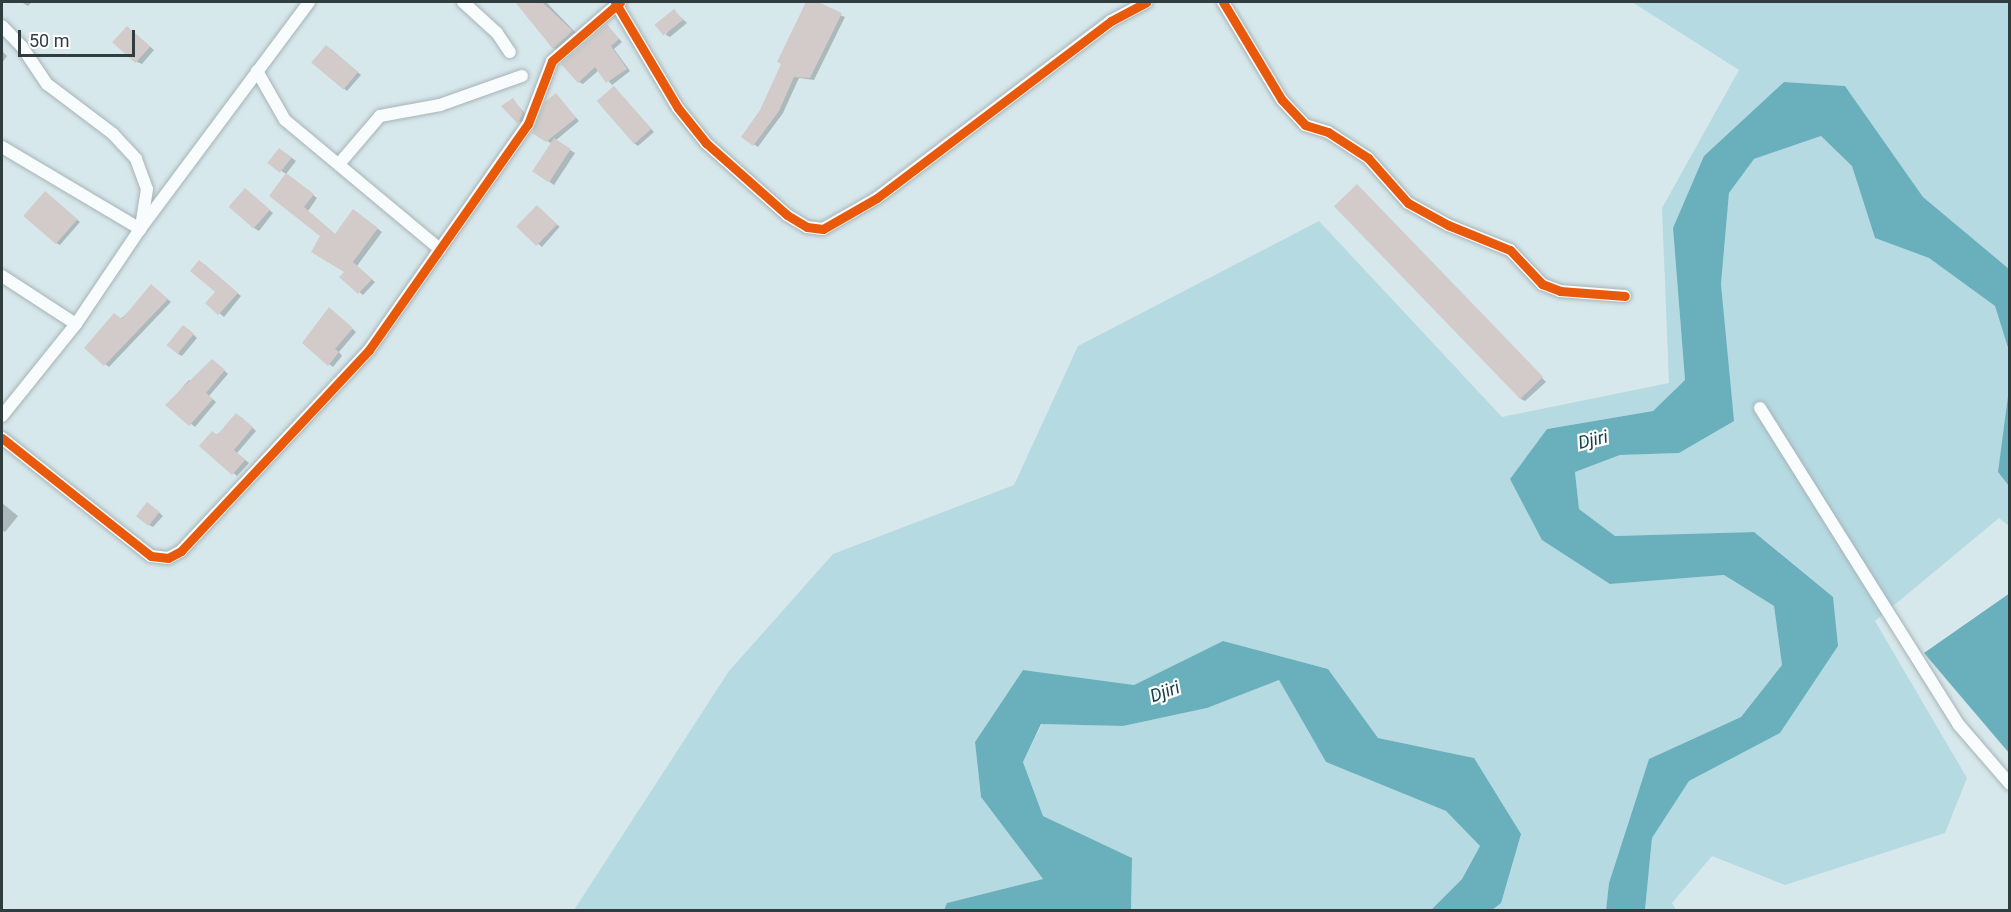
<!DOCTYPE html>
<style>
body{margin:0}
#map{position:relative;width:2011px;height:912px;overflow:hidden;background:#d7e8ec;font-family:Roboto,sans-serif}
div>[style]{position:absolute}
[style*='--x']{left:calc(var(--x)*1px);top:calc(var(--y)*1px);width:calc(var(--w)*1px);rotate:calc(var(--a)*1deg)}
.green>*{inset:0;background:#b5dae2}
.water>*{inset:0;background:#6aafbc}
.shadow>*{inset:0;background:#0003;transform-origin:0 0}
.building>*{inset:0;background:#d2cbc9;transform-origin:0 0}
.roads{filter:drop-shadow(0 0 2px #a6b3b6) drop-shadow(0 0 2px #a6b3b6)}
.minor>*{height:12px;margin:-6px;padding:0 6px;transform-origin:6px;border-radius:6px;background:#f9fcfc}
.cycleway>*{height:9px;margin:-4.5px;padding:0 4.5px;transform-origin:4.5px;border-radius:4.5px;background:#e8590c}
span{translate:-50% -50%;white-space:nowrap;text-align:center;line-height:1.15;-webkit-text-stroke:4.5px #fff;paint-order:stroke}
.water-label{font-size:18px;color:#163f47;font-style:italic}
.frame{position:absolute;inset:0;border:3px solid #303d3f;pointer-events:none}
.scale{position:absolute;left:18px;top:30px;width:117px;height:27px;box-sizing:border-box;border:3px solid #303d3f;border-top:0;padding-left:8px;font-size:18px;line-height:21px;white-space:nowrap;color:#303d3f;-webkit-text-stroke:4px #fff;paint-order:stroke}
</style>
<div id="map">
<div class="green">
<i style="clip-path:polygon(1632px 2px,2009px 2px,2009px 269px,1923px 197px,1845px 86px,1784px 82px,1673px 228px,1685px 380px,1653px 411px,1547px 429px,1510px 479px,1610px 584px,1724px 575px,1774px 606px,1782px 665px,1741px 717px,1649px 759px,1609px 883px,1606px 910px,1492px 910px,1501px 902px,1474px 758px,1378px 738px,1328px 669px,1223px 641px,1134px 685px,1023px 670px,975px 742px,981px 797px,1043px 879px,947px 903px,944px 910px,574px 910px,729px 671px,833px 554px,1014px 485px,1078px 346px,1319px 221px,1502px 417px,1669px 383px,1662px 208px,1739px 70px)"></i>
<i style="clip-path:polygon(1821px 136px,1852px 165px,1875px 238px,1929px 258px,1995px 306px,2009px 351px,2009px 388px,1998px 472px,2009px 486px,2009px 526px,1999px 518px,1875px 621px,1967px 778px,1945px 833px,1785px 885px,1712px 856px,1672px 903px,1676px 910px,1645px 910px,1652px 838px,1689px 781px,1780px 733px,1838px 646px,1753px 532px,1615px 536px,1579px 509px,1575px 472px,1620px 455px,1679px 453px,1733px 421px,1721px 284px,1729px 193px,1754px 159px)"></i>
<i style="clip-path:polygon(1279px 680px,1326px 762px,1446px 811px,1480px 846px,1462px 879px,1431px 910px,1131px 910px,1132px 858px,1043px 816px,1023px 762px,1042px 724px,1123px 726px,1207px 708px)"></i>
</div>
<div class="water">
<i style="clip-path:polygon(1784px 82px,1845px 86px,1923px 197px,2009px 269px,2009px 351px,1995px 306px,1929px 258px,1875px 238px,1852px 166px,1821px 136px,1754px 159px,1729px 193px,1721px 284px,1734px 421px,1679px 453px,1620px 455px,1575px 472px,1579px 509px,1615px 536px,1754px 532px,1833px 597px,1838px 646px,1780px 733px,1689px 781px,1652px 838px,1645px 910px,1606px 910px,1609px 883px,1649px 759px,1741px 717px,1782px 665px,1774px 606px,1724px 575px,1610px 584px,1542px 540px,1510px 479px,1547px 429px,1653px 411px,1685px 380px,1673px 228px,1704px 156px)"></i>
<i style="clip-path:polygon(2009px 388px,2009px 486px,1998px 472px)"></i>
<i style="clip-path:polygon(2010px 593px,2010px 753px,2009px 753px,1924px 653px)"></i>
<i style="clip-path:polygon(1223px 641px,1328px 669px,1378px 738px,1474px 758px,1521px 834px,1501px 903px,1492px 910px,1431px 910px,1462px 879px,1480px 846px,1446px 811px,1326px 762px,1279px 680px,1207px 708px,1123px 726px,1041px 724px,1023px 762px,1043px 816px,1132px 858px,1131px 910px,944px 910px,947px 903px,1043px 879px,981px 797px,975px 742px,1023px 670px,1134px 685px)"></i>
</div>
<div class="shadow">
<i style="clip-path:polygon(21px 2px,32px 2px,28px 6px)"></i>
<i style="clip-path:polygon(520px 2px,546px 2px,577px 34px,558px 50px,554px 48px)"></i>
<i style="clip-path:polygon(808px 2px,845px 17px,814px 80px,799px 78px,783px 113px,758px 147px,743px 137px,761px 111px,783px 64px,779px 62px)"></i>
<i style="clip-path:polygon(674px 11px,687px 23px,670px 37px,666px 35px)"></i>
<i style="clip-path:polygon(610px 29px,622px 42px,614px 49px,630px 71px,612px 85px,599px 70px,583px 84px,579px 82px)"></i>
<i style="clip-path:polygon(132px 31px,154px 50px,142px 64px,137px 62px)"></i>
<i style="clip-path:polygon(331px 49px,361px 75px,347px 91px,313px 63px)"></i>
<i style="clip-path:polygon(2px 51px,7px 56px,2px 63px)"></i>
<i style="clip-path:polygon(614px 87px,654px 132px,638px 146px,634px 143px)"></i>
<i style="clip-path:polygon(556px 95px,579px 121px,555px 141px,575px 153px,554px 185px,534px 171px,552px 144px,534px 132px)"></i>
<i style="clip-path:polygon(513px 100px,527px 116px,523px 125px,504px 106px)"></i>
<i style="clip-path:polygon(284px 152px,296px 161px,286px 174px,270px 163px)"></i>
<i style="clip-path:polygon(290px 177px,317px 198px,308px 211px,336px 235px,358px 214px,382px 232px,357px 266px,375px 282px,363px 295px,341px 277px,346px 271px,322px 236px,271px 195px)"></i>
<i style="clip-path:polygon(1357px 186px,1546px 382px,1525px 401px,1521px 399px)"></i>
<i style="clip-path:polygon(249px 192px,273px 213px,259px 231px,254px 228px)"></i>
<i style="clip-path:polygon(50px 196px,80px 222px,60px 245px,56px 243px)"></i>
<i style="left:537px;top:207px;width:30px;height:27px;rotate:41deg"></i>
<i style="clip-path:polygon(204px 264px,241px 296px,224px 317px,207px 303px,217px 292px)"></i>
<i style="clip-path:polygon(156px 289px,171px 302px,109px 367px,86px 348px)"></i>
<i style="clip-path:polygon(333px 312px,356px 332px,339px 352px,342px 356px,333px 367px,329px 364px)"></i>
<i style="clip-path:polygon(188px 329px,197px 338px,182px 356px,178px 354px)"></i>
<i style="clip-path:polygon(216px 363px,228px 374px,209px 396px,216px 402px,195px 427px,167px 405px,189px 380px,194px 383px)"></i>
<i style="clip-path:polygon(241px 417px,256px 431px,237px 453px,249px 463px,237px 476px,201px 446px)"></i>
<i style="clip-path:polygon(2px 503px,18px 516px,5px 532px,2px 530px)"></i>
<i style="clip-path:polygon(152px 506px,163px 516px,153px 527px,149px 525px)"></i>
</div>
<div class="building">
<i style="clip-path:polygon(515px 2px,542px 2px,573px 31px,553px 49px)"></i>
<i style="clip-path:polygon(806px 2px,818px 2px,842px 13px,810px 78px,794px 77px,779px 111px,753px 146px,741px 137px,760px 110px,781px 64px,777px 62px)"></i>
<i style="left:674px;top:9px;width:14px;height:25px;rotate:51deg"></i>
<i style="clip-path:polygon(607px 24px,619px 39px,611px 46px,627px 69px,606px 83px,595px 67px,578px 83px,561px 64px)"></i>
<i style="left:127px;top:26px;width:31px;height:22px;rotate:42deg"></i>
<i style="left:326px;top:45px;width:42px;height:23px;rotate:40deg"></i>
<i style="left:614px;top:86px;width:57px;height:23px;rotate:49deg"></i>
<i style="clip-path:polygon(556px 93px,576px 118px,546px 142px,532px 133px,545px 102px)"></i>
<i style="clip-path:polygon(513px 98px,523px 113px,518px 124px,501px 106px)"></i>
<i style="left:554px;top:138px;width:20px;height:40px;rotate:33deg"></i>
<i style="left:279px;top:148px;width:16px;height:19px;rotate:38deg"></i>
<i style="clip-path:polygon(286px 173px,314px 194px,304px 207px,335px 234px,353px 209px,378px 228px,353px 262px,372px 279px,358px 294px,339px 277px,344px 272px,311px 252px,320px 236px,269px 196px)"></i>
<i style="left:1357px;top:184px;width:268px;height:32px;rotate:46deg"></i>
<i style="left:245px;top:188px;width:33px;height:25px;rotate:41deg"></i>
<i style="left:45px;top:191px;width:43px;height:33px;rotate:41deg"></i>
<i style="left:537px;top:205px;width:28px;height:30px;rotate:44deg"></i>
<i style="clip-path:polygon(199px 260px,238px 293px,218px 315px,205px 303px,215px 292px,190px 271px)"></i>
<i style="clip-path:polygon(151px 284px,168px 299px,104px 366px,84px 348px,114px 313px,122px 319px)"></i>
<i style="clip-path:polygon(329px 307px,353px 328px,335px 349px,339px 352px,328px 366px,302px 343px)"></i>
<i style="left:183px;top:325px;width:14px;height:26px;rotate:39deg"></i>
<i style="clip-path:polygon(212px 359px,225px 370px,206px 393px,213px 399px,189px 426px,165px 405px)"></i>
<i style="clip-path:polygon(236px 413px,253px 427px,234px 450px,245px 460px,232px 475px,199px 446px,212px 431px,217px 435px)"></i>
<i style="left:147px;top:502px;width:16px;height:18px;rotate:38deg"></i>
</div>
<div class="roads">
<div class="minor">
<i style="--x:463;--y:2;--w:46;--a:42.4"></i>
<i style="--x:497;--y:33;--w:23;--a:56"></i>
<i style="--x:615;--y:2;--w:123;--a:59.3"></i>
<i style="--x:678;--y:108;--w:45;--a:51.3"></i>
<i style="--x:706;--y:143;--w:108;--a:41.6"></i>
<i style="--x:787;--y:215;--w:23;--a:31"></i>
<i style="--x:807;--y:227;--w:16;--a:7"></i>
<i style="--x:823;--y:229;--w:62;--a:-29.9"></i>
<i style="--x:877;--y:198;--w:293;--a:-37.1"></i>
<i style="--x:1111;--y:21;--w:40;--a:-28"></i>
<i style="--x:1223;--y:2;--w:114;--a:59"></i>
<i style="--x:1282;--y:100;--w:34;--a:47"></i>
<i style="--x:1305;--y:125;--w:24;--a:17"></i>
<i style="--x:1328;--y:132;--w:48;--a:33"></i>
<i style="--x:1368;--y:158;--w:60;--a:48.4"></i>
<i style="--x:1408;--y:203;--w:46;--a:28.8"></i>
<i style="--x:1448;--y:225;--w:67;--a:22"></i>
<i style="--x:1510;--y:250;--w:47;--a:46.7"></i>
<i style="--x:1542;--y:284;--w:19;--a:21"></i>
<i style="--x:1560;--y:291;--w:65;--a:4.4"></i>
<i style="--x:2;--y:26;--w:29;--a:46"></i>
<i style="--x:22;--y:47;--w:45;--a:56"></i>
<i style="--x:47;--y:84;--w:83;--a:37.1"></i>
<i style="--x:113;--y:134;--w:34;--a:47"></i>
<i style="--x:136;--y:159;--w:32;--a:70"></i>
<i style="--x:147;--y:189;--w:36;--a:99"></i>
<i style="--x:257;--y:71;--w:56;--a:60.3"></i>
<i style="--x:285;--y:120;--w:202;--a:39.8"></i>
<i style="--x:2;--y:147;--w:161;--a:30.7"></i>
<i style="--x:339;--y:164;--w:63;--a:-49.5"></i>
<i style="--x:380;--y:116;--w:61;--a:-10.4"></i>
<i style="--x:440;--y:105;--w:87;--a:-19.5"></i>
<i style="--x:2;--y:276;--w:88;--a:33"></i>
<i style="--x:1760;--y:408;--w:374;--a:57.9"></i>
<i style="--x:1959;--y:725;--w:78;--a:49.2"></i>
<i style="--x:2;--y:416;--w:118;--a:-51.2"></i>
<i style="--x:76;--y:324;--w:115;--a:-56"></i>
<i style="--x:140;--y:229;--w:283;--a:-53.3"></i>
<i style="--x:2;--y:438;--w:190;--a:38.4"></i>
<i style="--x:151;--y:556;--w:17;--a:7"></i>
<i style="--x:168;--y:558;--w:15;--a:-28"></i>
<i style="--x:181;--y:551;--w:275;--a:-46.9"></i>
<i style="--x:369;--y:350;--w:276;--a:-54.9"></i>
<i style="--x:528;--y:124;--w:67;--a:-69.1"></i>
<i style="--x:552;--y:61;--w:90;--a:-40.9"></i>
</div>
</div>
<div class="cycleway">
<i style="--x:615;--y:2;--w:123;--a:59.3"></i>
<i style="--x:678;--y:108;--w:45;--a:51.3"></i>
<i style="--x:706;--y:143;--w:108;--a:41.6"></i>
<i style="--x:787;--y:215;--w:23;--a:31"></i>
<i style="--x:807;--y:227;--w:16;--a:7"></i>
<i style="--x:823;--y:229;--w:62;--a:-29.9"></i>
<i style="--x:877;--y:198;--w:293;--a:-37.1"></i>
<i style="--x:1111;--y:21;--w:40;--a:-28"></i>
<i style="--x:1223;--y:2;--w:114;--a:59"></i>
<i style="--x:1282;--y:100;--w:34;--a:47"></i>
<i style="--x:1305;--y:125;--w:24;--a:17"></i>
<i style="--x:1328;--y:132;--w:48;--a:33"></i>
<i style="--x:1368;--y:158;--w:60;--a:48.4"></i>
<i style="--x:1408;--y:203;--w:46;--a:28.8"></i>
<i style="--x:1448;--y:225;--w:67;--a:22"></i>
<i style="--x:1510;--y:250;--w:47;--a:46.7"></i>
<i style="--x:1542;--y:284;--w:19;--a:21"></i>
<i style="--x:1560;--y:291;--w:65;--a:4.4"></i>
<i style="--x:2;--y:438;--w:190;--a:38.4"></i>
<i style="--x:151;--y:556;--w:17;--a:7"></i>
<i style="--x:168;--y:558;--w:15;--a:-28"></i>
<i style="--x:181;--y:551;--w:275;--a:-46.9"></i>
<i style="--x:369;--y:350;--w:276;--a:-54.9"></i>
<i style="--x:528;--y:124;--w:67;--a:-69.1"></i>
<i style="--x:552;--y:61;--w:90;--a:-40.9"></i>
</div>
<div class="water-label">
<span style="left:1593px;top:440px;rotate:-13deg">Djiri</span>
<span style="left:1165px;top:692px;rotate:-20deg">Djiri</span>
</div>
<div class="frame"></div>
<div class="scale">50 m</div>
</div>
